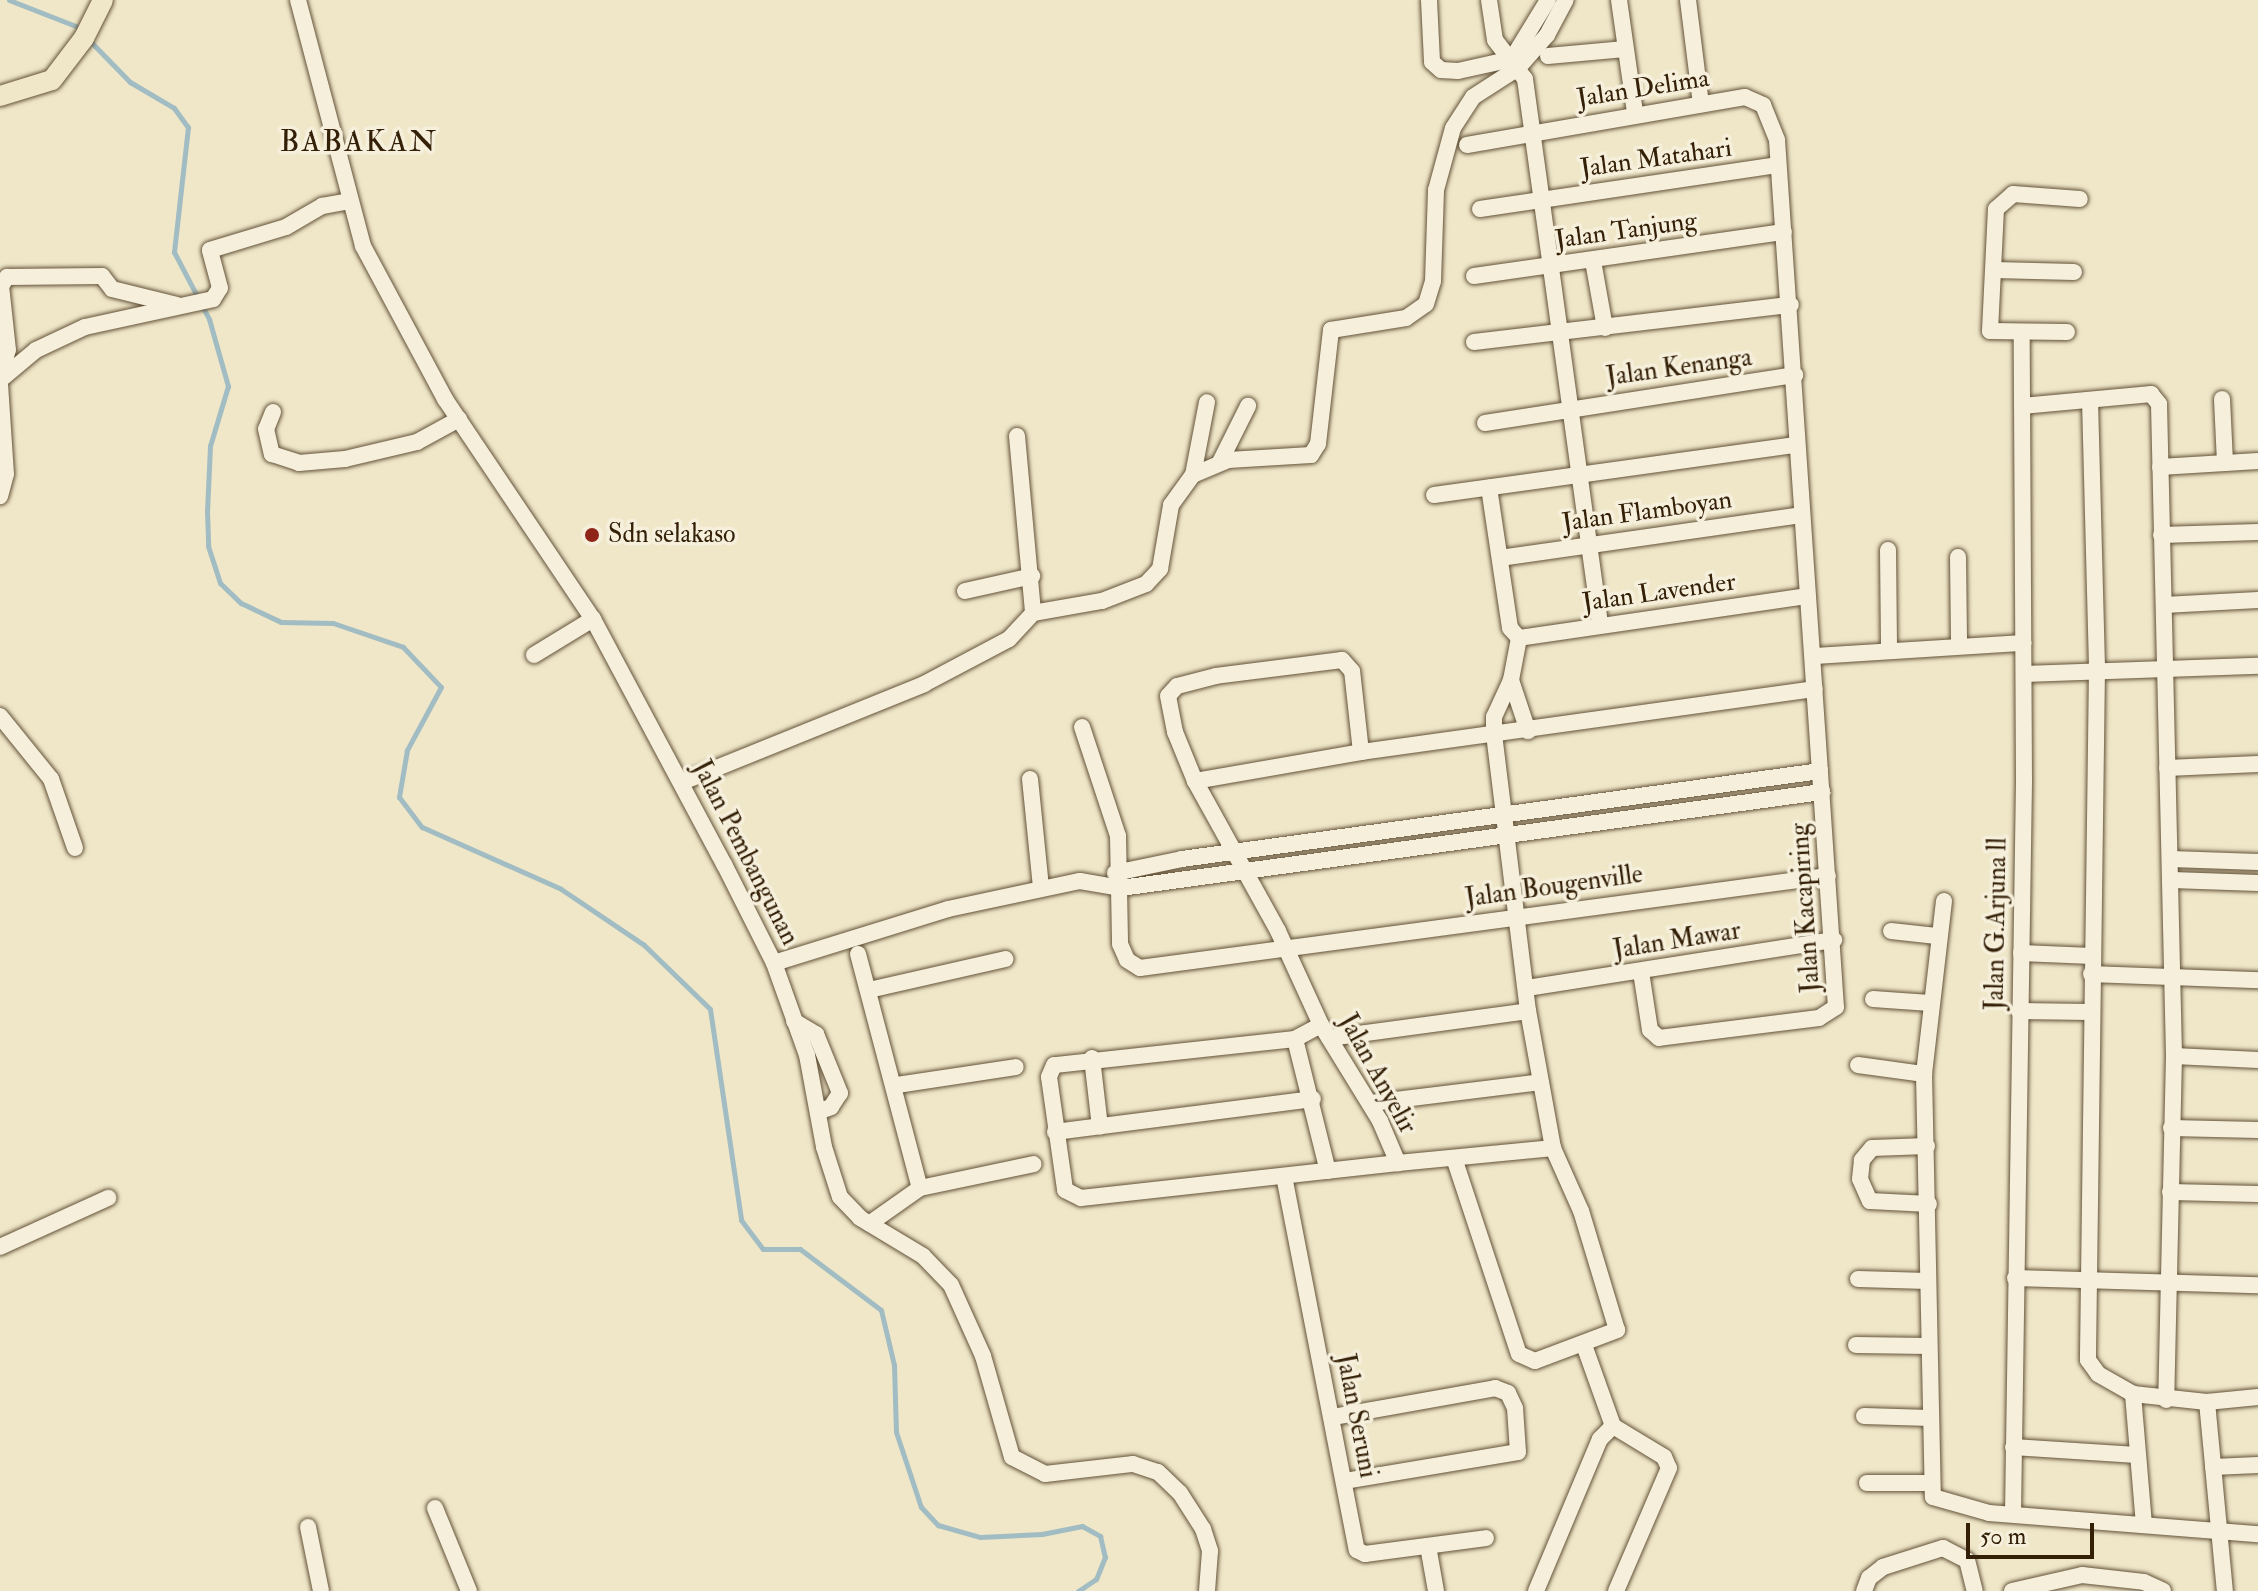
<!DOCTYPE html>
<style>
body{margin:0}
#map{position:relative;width:2258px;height:1591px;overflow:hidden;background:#f0e7c9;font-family:"IM FELL Double Pica",serif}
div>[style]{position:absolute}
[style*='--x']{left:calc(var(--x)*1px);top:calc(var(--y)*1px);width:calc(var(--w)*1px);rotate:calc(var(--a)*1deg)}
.stream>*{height:5px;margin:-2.5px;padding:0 2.5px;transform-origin:2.5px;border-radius:2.5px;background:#a1bcc2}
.roads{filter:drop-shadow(0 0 2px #635238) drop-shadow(0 0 2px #635238)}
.minor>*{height:16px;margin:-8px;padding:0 8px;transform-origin:8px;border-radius:8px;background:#f5efdc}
.major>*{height:20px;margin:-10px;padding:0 10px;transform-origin:10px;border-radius:10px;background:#f0e7c9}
.dots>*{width:22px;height:22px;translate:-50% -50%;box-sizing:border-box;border:4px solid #f5efdc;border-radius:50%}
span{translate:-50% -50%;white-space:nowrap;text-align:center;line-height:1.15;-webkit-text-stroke:7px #f5efdc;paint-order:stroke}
.street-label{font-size:26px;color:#342007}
.poi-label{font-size:26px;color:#342007}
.left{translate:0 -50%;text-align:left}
.quarter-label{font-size:30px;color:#342007;letter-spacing:2px}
.scale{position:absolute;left:1966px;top:1523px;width:128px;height:36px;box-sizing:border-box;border:4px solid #342007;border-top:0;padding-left:10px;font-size:24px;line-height:28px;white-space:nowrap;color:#342007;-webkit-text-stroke:6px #f5efdc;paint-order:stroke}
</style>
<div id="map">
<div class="stream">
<i style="--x:9;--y:0;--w:77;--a:21.3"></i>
<i style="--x:89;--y:40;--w:59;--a:45.7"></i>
<i style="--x:130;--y:82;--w:51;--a:30.6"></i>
<i style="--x:174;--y:108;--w:24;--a:54"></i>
<i style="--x:188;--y:127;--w:126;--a:96.4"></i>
<i style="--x:174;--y:252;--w:76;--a:62.4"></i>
<i style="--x:209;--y:319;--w:70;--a:74.2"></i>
<i style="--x:228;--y:386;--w:63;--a:106.7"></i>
<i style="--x:210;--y:446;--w:65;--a:92.6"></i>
<i style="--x:207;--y:511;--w:35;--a:88"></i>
<i style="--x:208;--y:546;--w:39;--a:72"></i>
<i style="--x:220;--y:583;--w:29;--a:44"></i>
<i style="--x:241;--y:603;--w:44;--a:25.4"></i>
<i style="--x:281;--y:622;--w:52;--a:1.1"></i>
<i style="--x:333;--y:623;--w:74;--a:18.9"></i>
<i style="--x:403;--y:647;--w:55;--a:46.5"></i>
<i style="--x:441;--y:687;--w:72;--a:118.4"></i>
<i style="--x:407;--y:750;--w:48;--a:99.7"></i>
<i style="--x:399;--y:797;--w:38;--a:53"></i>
<i style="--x:422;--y:827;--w:152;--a:24"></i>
<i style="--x:561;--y:889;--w:100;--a:34"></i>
<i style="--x:644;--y:945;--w:92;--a:44.1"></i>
<i style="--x:710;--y:1009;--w:213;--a:81.6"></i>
<i style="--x:741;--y:1220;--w:36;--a:53"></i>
<i style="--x:763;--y:1249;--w:37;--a:0"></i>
<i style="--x:800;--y:1249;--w:101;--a:37"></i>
<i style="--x:881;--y:1310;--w:57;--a:76.7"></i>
<i style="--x:894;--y:1365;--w:67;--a:88.3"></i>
<i style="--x:896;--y:1432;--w:79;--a:71.6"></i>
<i style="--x:921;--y:1507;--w:25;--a:47"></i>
<i style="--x:938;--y:1525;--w:44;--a:15.9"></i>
<i style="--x:980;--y:1537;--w:62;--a:-2.8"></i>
<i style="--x:1042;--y:1534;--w:41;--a:-11.3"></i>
<i style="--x:1082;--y:1526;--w:21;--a:29"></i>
<i style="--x:1100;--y:1536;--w:22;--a:77"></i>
<i style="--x:1105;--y:1557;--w:24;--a:112"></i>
<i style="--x:1096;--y:1579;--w:22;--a:146"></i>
</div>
<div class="roads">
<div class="minor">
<i style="--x:298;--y:0;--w:254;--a:75.2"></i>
<i style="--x:363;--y:246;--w:174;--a:61.8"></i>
<i style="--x:445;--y:399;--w:265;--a:56.1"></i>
<i style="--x:593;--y:619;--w:278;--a:61.9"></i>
<i style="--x:724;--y:864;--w:111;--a:63.2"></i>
<i style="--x:774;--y:963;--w:98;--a:70.3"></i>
<i style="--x:807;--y:1055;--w:94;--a:79.5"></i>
<i style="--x:824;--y:1147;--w:52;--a:72.3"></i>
<i style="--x:840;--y:1197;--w:29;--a:46"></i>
<i style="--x:860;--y:1218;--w:74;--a:31.1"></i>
<i style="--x:923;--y:1256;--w:40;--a:46"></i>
<i style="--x:951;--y:1285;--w:78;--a:65.7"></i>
<i style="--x:983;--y:1356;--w:105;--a:74"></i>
<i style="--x:1012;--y:1457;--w:37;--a:27"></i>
<i style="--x:1045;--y:1474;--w:89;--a:-6.5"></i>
<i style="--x:1133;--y:1464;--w:26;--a:18"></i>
<i style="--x:1158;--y:1472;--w:30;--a:44"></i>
<i style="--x:1180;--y:1493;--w:43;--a:57.4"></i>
<i style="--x:1203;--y:1529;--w:23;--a:72"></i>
<i style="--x:1210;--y:1551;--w:40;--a:94.3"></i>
<i style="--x:1429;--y:0;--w:62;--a:87.2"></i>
<i style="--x:1432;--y:62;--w:12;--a:42"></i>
<i style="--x:1441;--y:70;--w:17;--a:3"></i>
<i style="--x:1458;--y:71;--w:55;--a:-12.5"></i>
<i style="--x:1512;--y:59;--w:69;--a:-58.6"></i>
<i style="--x:1489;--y:0;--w:40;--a:81.5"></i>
<i style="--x:1495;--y:40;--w:49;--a:52.4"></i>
<i style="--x:1525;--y:79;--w:550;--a:82.16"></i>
<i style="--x:1619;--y:0;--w:114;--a:81.9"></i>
<i style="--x:1688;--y:0;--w:105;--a:82.9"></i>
<i style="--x:1548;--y:56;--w:77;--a:-5.2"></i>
<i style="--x:1467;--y:145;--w:282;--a:-9.8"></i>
<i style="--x:1745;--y:97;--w:20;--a:24"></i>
<i style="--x:1763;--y:105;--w:38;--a:68"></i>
<i style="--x:1777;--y:140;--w:869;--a:86.11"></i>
<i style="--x:1836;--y:1007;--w:20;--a:147"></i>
<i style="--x:1819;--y:1018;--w:161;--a:172.9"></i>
<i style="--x:1659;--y:1038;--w:12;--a:-138"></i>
<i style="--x:1650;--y:1030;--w:59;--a:-98.8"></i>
<i style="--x:1480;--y:209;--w:300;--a:-8.4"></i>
<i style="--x:1593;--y:261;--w:68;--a:79.8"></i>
<i style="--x:1994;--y:270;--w:80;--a:1.4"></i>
<i style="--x:1474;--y:276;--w:313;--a:-8.1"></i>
<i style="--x:2067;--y:332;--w:77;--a:-179.3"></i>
<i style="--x:1990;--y:331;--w:122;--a:-87.2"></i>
<i style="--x:1996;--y:209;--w:23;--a:-41"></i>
<i style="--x:2013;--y:194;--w:67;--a:4.3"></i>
<i style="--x:1474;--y:342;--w:319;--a:-6.7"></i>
<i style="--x:0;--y:379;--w:30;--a:-75"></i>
<i style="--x:8;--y:350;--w:64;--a:-96.2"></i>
<i style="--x:1;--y:286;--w:11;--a:-56"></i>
<i style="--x:7;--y:277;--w:95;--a:-0.6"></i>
<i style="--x:102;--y:276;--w:16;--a:52"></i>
<i style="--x:112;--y:289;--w:67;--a:13.8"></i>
<i style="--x:0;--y:380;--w:47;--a:-39.8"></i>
<i style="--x:36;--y:350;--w:54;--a:-25.1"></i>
<i style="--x:85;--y:327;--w:131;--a:-12.3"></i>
<i style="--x:213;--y:299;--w:13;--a:-58"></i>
<i style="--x:220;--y:288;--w:39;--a:-105"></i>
<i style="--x:210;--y:250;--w:79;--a:-16.8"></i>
<i style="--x:286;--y:227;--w:42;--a:-30.3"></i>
<i style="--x:322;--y:206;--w:29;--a:-10"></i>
<i style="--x:0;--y:384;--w:90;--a:86.2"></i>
<i style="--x:6;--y:474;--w:23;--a:105"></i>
<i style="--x:2222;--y:399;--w:64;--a:87.3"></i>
<i style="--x:2090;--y:400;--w:268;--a:88.5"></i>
<i style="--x:2097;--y:668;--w:692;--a:90.75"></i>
<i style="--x:2088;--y:1360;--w:17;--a:54"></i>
<i style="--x:2098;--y:1374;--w:40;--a:29.7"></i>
<i style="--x:2133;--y:1394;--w:74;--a:6.2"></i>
<i style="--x:2207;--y:1402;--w:51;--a:-5.6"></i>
<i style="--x:2022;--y:406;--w:130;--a:-5.3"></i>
<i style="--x:2151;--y:394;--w:13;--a:51"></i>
<i style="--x:2159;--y:404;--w:652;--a:88.68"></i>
<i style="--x:2174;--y:1056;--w:344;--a:91.3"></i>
<i style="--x:273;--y:412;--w:18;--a:112"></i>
<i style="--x:266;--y:429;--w:26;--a:77"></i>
<i style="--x:272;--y:454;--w:28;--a:18"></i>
<i style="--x:299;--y:463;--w:46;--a:-5"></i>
<i style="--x:345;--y:459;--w:74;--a:-13.3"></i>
<i style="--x:417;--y:442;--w:48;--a:-28.7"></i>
<i style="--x:1485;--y:423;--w:314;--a:-8.8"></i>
<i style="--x:1017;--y:436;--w:178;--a:84.8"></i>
<i style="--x:1220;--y:462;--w:63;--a:-63.4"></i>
<i style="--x:2160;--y:467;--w:98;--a:-3.5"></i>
<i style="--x:1193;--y:475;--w:74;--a:-79.1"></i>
<i style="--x:1434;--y:495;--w:365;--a:-7.9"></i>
<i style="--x:2161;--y:535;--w:97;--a:-1.8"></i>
<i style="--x:1888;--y:550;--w:99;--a:89.4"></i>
<i style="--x:1958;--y:557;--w:88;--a:89.3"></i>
<i style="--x:1500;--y:558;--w:304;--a:-8.1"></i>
<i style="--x:965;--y:591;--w:69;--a:-12.6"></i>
<i style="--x:2164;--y:605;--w:94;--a:-3"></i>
<i style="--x:1519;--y:638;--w:291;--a:-8.3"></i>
<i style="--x:534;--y:655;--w:69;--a:-31.4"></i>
<i style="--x:1815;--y:656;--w:209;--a:-3.6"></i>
<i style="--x:2024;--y:674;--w:234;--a:-2"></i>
<i style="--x:1511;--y:680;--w:54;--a:71.6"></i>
<i style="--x:0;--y:716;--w:81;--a:51"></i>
<i style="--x:51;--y:779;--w:73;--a:70.8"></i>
<i style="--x:1082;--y:727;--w:115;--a:71.7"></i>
<i style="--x:1118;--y:836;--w:108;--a:88.9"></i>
<i style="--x:1120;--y:944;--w:17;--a:66"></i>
<i style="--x:1127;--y:960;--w:15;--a:32"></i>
<i style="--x:1140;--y:968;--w:694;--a:-7.62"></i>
<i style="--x:1361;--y:752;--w:81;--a:-96.3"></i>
<i style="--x:1352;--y:671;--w:15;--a:-132"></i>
<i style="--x:1342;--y:660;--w:127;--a:172.8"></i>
<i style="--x:1216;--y:676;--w:40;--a:165.6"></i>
<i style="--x:1177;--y:686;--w:13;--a:132"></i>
<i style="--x:1168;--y:696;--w:37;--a:79"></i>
<i style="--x:1175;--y:732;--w:53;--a:67.8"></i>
<i style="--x:1195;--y:781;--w:171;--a:61"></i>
<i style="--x:1278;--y:931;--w:103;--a:65.4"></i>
<i style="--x:1321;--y:1025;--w:113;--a:58.4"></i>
<i style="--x:1380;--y:1121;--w:46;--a:66.8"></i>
<i style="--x:1398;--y:1163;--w:156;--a:-5.5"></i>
<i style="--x:2167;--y:768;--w:91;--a:-2.5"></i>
<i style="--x:1030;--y:779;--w:110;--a:84.2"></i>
<i style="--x:1195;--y:781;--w:169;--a:-9.9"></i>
<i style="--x:1361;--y:752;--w:458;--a:-7.9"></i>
<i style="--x:682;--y:782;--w:261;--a:-22"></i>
<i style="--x:924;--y:684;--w:96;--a:-27.9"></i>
<i style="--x:1009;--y:639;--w:35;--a:-47"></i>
<i style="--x:1033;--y:613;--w:70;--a:-9.9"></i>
<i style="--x:1102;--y:601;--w:47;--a:-21.1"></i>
<i style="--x:1146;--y:584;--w:21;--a:-47"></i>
<i style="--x:1160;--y:569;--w:65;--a:-80.2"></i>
<i style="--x:1171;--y:505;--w:37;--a:-54"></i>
<i style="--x:1193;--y:475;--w:38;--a:-23"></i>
<i style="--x:1228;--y:460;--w:83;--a:-3.4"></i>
<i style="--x:1311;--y:455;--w:13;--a:-58"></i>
<i style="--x:1318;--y:444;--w:115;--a:-83.5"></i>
<i style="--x:1331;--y:330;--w:76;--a:-9.1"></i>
<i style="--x:1406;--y:318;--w:24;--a:-35"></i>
<i style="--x:1426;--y:304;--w:24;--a:-73"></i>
<i style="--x:1433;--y:281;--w:91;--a:-88.1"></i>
<i style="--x:1436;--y:190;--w:64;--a:-74.7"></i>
<i style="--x:1453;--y:128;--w:37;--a:-57"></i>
<i style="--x:1473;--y:97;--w:54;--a:-32.8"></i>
<i style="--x:1518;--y:68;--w:44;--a:-48.7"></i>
<i style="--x:1547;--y:35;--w:40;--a:-62"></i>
<i style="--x:2171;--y:859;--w:87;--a:2"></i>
<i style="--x:1115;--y:873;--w:68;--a:-11.8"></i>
<i style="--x:1182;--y:859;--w:644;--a:-7.85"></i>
<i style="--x:2172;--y:880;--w:86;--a:2"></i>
<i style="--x:1944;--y:901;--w:174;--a:96.6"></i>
<i style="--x:1924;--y:1074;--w:423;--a:88.8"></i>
<i style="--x:1933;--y:1497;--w:58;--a:15.9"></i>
<i style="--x:1989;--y:1513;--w:270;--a:4.5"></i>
<i style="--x:1891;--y:931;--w:46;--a:6.2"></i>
<i style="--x:2021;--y:953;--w:71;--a:2.4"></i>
<i style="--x:858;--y:954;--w:242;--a:75.2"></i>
<i style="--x:920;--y:1188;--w:62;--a:144.8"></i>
<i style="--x:774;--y:963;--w:182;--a:-17.2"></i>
<i style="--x:948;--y:909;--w:135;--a:-12"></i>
<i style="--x:1080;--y:881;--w:42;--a:9.7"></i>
<i style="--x:1121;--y:888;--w:708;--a:-7.8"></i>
<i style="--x:2091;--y:974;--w:167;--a:2.1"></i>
<i style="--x:1527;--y:988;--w:311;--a:-8.9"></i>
<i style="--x:869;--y:990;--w:140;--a:-12.8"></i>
<i style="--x:1873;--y:999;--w:57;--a:4"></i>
<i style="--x:2019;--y:1011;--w:70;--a:0.8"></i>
<i style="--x:794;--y:1021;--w:26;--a:31"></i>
<i style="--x:816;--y:1034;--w:64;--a:67.9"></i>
<i style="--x:840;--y:1093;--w:17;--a:123"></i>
<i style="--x:831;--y:1107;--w:14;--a:159"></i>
<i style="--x:1321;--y:1025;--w:30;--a:152"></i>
<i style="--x:1295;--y:1039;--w:242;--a:173.8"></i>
<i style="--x:1054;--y:1065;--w:13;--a:113"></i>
<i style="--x:1049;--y:1077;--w:114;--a:81.9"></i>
<i style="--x:1065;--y:1190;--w:18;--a:27"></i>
<i style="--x:1081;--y:1198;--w:319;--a:-6.3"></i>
<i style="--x:1329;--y:1038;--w:201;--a:-7.7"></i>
<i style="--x:1295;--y:1039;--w:136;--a:76"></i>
<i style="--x:2174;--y:1056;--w:84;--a:2.7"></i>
<i style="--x:1092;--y:1058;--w:69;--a:83.4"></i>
<i style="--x:1858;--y:1065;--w:67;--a:7.8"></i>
<i style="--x:897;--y:1085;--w:120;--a:-8.6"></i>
<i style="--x:1371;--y:1103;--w:171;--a:-7"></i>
<i style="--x:2171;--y:1128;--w:87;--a:1.3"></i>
<i style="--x:1055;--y:1132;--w:260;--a:-7.3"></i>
<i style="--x:1927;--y:1146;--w:55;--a:177.9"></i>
<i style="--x:1872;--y:1148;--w:16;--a:130"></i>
<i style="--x:1862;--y:1160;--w:19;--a:96"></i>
<i style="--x:1860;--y:1179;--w:24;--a:66"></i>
<i style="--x:1870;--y:1201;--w:59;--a:2.9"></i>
<i style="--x:1455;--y:1161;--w:203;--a:71.7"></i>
<i style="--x:1519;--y:1354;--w:17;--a:24"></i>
<i style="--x:1535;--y:1361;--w:88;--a:-20.7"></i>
<i style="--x:1617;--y:1330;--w:124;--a:-106.8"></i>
<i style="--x:1581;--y:1211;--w:69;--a:-114"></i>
<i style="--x:1553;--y:1148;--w:139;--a:-100.3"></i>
<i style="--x:1528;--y:1011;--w:277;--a:-97"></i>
<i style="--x:1494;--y:736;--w:19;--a:-90"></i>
<i style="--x:1494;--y:717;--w:41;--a:-65.3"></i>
<i style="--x:1511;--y:680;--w:43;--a:-79.2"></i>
<i style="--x:1519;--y:638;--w:13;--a:-132"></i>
<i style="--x:1510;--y:628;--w:142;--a:-98.5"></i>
<i style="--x:1284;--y:1176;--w:381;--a:79"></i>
<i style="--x:1357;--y:1550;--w:9;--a:27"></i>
<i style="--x:1365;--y:1554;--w:122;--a:-7.5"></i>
<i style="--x:920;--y:1188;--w:116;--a:-11.9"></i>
<i style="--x:2170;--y:1192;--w:88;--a:1.3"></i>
<i style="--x:0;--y:1247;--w:119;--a:-24.4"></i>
<i style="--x:2015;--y:1278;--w:243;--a:1.7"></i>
<i style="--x:1858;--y:1279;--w:70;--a:1.6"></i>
<i style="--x:1584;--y:1345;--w:86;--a:70.3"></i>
<i style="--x:1613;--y:1426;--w:60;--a:31.3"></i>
<i style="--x:1664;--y:1457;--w:12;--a:66"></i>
<i style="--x:1669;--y:1468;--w:134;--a:113.3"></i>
<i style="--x:1856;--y:1345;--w:72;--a:0.8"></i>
<i style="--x:2133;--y:1394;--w:131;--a:85.2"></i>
<i style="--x:2207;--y:1402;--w:190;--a:84.6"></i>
<i style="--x:1864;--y:1416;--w:66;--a:1.7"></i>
<i style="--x:1333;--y:1417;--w:165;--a:-10.1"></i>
<i style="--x:1495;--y:1388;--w:14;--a:21"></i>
<i style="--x:1508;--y:1393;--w:17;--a:65"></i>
<i style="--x:1515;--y:1408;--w:44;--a:86.1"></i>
<i style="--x:1518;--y:1452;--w:175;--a:170.5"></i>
<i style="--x:2013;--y:1447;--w:124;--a:3.7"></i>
<i style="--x:2213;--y:1467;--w:45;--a:-2.5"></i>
<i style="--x:1867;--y:1483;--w:63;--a:0"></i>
<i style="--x:435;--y:1508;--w:90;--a:67.7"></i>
<i style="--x:2013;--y:1514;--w:734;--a:-89.14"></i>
<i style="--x:2024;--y:780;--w:444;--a:-90.3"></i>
<i style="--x:308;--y:1527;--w:65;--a:78.5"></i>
<i style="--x:1428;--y:1546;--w:46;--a:79.9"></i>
<i style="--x:1536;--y:1591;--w:165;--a:-67.2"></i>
<i style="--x:1600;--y:1439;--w:18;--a:-45"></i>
<i style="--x:1864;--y:1591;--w:14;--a:-69"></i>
<i style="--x:1869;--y:1578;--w:18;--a:-38"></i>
<i style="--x:1883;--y:1567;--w:63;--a:-17.6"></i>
<i style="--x:1943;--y:1548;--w:27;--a:27"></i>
<i style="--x:1967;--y:1560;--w:32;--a:76"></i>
<i style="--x:2012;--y:1591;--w:72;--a:-12.9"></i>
<i style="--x:2082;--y:1575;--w:62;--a:6.4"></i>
<i style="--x:2144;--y:1582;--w:21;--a:25"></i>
</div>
<div class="major">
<i style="--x:0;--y:96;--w:54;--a:-17.1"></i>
<i style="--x:52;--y:80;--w:53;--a:-52.7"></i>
<i style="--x:84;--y:38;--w:42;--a:-63.4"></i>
</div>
</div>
<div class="dots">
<i style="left:592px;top:535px;background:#8f2418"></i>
</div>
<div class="street-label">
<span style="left:1643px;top:89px;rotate:-9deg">Jalan Delima</span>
<span style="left:1656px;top:159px;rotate:-8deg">Jalan Matahari</span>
<span style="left:1626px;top:231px;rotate:-8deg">Jalan Tanjung</span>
<span style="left:1679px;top:368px;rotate:-8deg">Jalan Kenanga</span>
<span style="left:1647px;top:512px;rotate:-8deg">Jalan Flamboyan</span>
<span style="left:1659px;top:593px;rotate:-8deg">Jalan Lavender</span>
<span style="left:745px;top:853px;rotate:63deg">Jalan Pembangunan</span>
<span style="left:1554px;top:887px;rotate:-8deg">Jalan Bougenville</span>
<span style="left:1806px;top:908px;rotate:-94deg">Jalan Kacapiring</span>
<span style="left:1997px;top:924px;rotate:-89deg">Jalan G.Arjuna ll</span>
<span style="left:1677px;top:941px;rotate:-9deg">Jalan Mawar</span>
<span style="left:1377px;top:1074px;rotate:61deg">Jalan Anyelir</span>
<span style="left:1356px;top:1416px;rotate:79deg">Jalan Seruni</span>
</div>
<div class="poi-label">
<span class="left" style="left:608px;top:535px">Sdn selakaso</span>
</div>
<div class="quarter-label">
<span style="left:359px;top:142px">BABAKAN</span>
</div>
<div class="scale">50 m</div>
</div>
